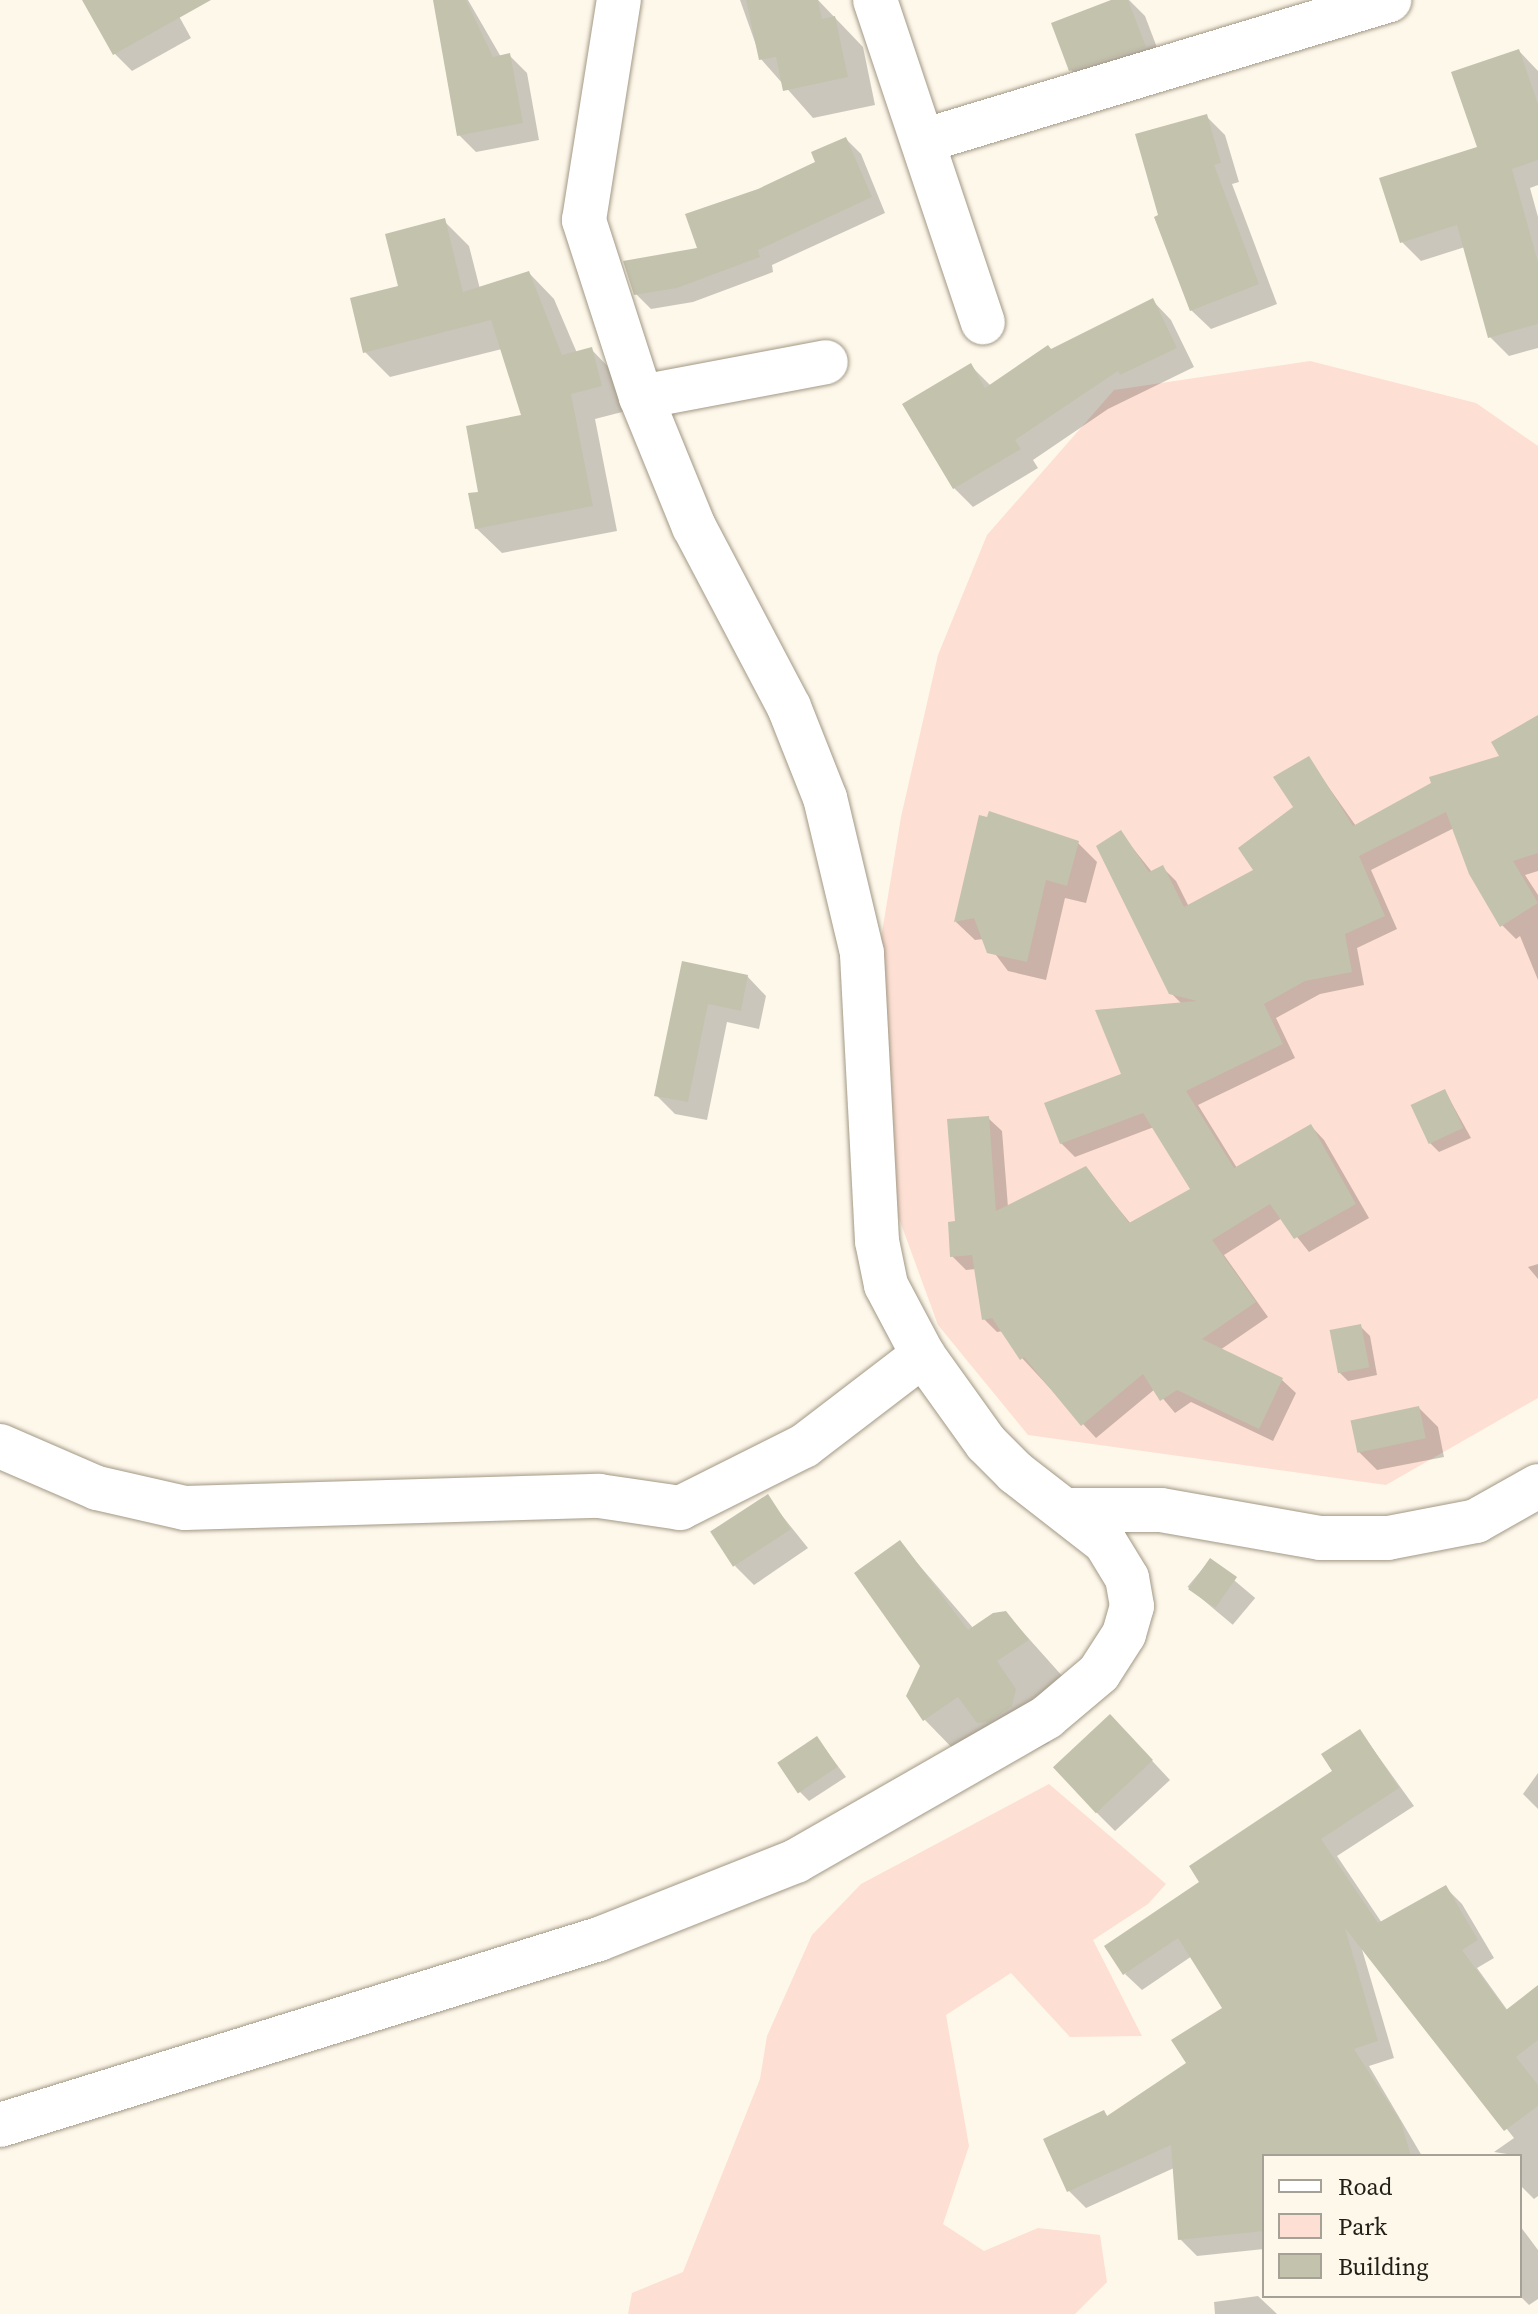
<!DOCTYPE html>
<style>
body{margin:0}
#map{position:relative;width:1538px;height:2314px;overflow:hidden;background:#fef8eb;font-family:"Source Serif 4",serif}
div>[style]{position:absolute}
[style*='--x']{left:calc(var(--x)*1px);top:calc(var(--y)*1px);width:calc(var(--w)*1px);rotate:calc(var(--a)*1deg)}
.green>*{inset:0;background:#fddfd3}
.shadow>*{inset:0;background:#0003;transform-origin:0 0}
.building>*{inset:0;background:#c3c2ad;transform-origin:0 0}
.roads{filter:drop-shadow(0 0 2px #a29885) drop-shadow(0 0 2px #a29885)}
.minor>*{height:44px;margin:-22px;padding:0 22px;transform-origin:22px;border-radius:22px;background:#fff}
span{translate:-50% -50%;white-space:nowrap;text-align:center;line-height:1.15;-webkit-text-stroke:6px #fef8eb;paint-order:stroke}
.legend{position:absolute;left:1262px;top:2154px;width:260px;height:144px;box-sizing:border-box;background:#fef8eb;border:2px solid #a6a196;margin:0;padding:10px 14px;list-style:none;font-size:24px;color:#221f17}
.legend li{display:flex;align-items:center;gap:16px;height:40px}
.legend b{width:40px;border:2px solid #a6a196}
</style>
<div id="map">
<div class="green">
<i style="clip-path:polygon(1310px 361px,1476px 403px,1538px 446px,1538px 1398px,1386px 1485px,1028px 1435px,938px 1325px,882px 1172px,874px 981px,901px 817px,938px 655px,987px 535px,1114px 390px)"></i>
<i style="clip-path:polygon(1049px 1784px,1166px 1884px,1148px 1904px,1093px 1940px,1142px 2036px,1070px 2037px,1011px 1973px,946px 2015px,969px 2146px,943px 2224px,984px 2251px,1038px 2228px,1100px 2235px,1107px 2282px,1075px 2314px,628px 2314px,632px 2293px,683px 2272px,760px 2079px,767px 2036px,812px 1935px,861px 1884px)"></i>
</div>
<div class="shadow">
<i style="clip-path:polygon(84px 0,170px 0,191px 38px,132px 71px,115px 54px)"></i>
<i style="clip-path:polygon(447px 0,468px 0,501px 57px,510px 56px,527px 73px,539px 140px,476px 152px,459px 135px)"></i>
<i style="clip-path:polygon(740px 0,818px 0,863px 47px,875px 105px,813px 118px,761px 59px)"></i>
<i style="clip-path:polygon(1117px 0,1129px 0,1145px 16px,1164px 66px,1090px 89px,1071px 70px)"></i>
<i style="clip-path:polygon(1519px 51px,1538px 71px,1538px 185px,1530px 188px,1538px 217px,1538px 348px,1509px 356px,1490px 337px,1465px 247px,1421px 261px,1402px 242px,1479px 148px)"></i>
<i style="clip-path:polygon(1206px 116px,1225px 135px,1239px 182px,1232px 184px,1277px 304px,1211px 329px,1191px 310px)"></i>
<i style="clip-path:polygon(846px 139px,861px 154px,885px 213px,772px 265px,773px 272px,693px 302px,651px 309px,636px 294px,700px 250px,759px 191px,817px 163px)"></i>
<i style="clip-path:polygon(444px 221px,469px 246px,480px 289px,529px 273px,554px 299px,577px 353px,591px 349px,616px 375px,626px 411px,595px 419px,617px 531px,502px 553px,476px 528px,480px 493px,524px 416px,502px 349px,390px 377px,365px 352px)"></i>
<i style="clip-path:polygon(1152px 300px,1171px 320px,1194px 367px,1108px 409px,1033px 460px,1038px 468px,973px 507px,954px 488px,971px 366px,991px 386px)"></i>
<i style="clip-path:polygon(1538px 718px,1538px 871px,1525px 875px,1538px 895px,1538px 980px,1520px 936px,1516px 939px,1502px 925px,1454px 828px,1371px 870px,1397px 929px,1357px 948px,1364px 985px,1320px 994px,1276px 1018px,1295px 1058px,1198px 1105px,1237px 1168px,1311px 1126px,1324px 1140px,1369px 1218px,1309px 1252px,1282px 1218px,1224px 1255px,1268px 1317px,1220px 1350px,1282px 1380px,1296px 1393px,1273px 1441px,1191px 1402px,1175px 1413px,1155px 1389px,1096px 1438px,1022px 1358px,1003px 1331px,997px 1332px,984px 1319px,976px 1269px,966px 1270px,952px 1256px,988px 1118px,1002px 1131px,1008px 1207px,1086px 1169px,1131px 1224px,1193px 1190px,1154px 1127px,1075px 1157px,1061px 1143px,1182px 1004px,1171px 993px,1120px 832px,1152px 872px,1162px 867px,1176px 881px,1189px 907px,1256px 871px,1295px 808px,1308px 758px,1356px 826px,1502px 757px)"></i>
<i style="clip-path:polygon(990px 813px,1078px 843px,1097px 862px,1086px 903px,1065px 898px,1046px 980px,1008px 971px,984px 939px,975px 940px,956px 922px,981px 818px,988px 819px)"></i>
<i style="clip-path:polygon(684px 963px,747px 976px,766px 996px,759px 1029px,727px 1022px,707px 1120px,675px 1114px,656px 1095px)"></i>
<i style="clip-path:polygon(1445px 1091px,1471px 1138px,1439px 1152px,1430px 1143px)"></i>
<i style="clip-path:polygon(1538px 1264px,1538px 1279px,1528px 1267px)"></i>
<i style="clip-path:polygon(1361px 1327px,1370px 1336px,1377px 1375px,1348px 1381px,1339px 1372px)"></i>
<i style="clip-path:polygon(1419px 1408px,1438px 1427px,1444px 1457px,1377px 1470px,1358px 1451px)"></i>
<i style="clip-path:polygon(767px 1497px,808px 1548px,754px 1585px,735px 1566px)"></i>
<i style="clip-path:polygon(900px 1543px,974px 1629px,1006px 1613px,1064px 1678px,1033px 1699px,1052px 1728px,1049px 1743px,1016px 1759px,961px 1757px,925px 1720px,908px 1696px,922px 1666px)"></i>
<i style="left:1210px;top:1560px;width:59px;height:35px;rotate:40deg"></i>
<i style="clip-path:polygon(1360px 1731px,1414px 1806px,1337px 1856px,1382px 1923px,1445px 1887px,1462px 1904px,1494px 1958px,1477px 1968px,1508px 2011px,1538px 2006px,1538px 2196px,1534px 2199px,1520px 2185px,1520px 2156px,1494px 2152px,1514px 2138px,1361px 1946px,1394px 2058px,1369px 2066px,1422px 2156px,1264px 2156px,1264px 2249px,1197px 2256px,1180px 2239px,1174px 2168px,1086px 2208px,1069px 2191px,1046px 2140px,1104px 2112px,1108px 2117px,1188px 2063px,1225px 2008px,1192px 1956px,1142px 1990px,1125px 1974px,1202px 1883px,1335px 1772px)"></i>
<i style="clip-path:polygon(1129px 1736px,1170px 1780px,1115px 1831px,1096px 1812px)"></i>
<i style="clip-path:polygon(817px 1738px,846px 1777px,809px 1801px,800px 1792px)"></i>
<i style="clip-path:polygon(1538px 1773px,1538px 1809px,1523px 1794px)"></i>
<i style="clip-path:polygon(1520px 2226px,1538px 2250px,1538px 2299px,1529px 2305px,1520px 2296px)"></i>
<i style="clip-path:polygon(1258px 2296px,1277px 2314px,1215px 2314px,1214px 2302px)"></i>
</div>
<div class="building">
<i style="clip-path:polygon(82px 0,211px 0,113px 55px)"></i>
<i style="clip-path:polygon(433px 0,466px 0,493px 57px,510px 53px,523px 123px,457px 136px)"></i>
<i style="clip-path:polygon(746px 0,818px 0,822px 19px,835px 16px,848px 77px,783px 91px,776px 57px,759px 60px)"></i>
<i style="clip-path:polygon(1111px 0,1128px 0,1146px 47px,1069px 71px,1051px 23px)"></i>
<i style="clip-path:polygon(1519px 49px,1538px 104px,1538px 160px,1512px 169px,1538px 262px,1538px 324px,1488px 338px,1457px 225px,1400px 243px,1379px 178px,1477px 147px,1451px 72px)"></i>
<i style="clip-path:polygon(1207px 114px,1221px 163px,1214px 165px,1259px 284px,1190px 311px,1154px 217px,1158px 215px,1135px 134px)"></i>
<i style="clip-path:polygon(846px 137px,872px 197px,758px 250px,760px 257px,677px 288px,634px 295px,623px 261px,697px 248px,685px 214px,758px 189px,815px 162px,811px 152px)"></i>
<i style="clip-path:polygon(445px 218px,463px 292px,529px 271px,562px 355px,592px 347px,602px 386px,571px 394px,593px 506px,475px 529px,468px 493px,478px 492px,466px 426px,521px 415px,491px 320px,363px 353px,350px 298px,398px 286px,385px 234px)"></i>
<i style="clip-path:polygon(1153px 298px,1177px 348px,1120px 375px,1118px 371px,1015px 440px,1021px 449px,953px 489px,902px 404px,971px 363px,985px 388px,1048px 345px,1051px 349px)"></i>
<i style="clip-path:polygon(1538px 715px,1538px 853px,1513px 861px,1538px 903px,1500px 927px,1469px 874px,1446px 812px,1359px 856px,1385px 916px,1345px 934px,1352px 972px,1305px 981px,1264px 1004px,1283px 1044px,1186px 1091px,1234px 1168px,1311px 1124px,1356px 1204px,1294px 1239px,1270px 1204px,1212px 1240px,1256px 1302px,1202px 1339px,1283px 1378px,1259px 1429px,1177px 1390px,1160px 1401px,1143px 1374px,1081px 1426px,1024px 1357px,1020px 1360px,992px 1318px,982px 1320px,972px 1255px,950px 1257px,948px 1222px,955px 1221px,947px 1119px,989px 1116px,996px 1211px,1086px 1166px,1129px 1223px,1190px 1189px,1143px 1113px,1060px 1144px,1044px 1103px,1121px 1074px,1095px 1010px,1197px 1001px,1169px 994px,1096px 846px,1121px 830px,1149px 872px,1163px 865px,1184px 907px,1253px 870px,1238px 848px,1293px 807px,1273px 777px,1309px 756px,1353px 826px,1431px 783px,1429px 777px,1499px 756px,1491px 742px)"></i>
<i style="clip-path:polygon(989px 811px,1079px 841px,1067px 886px,1046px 880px,1027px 962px,987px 953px,974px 918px,954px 922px,979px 815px,987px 817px)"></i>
<i style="clip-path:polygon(682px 961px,748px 975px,741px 1011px,708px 1004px,688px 1102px,654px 1096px)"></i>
<i style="left:1445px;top:1089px;width:43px;height:38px;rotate:65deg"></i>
<i style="left:1361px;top:1324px;width:44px;height:32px;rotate:79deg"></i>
<i style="left:1419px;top:1406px;width:33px;height:70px;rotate:78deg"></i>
<i style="left:768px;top:1494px;width:42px;height:69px;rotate:57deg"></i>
<i style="clip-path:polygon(900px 1540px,968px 1630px,993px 1613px,1006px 1611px,1029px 1640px,997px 1661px,1016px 1689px,1012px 1706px,989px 1722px,977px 1723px,958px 1697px,923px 1721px,906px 1696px,920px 1666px,854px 1573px)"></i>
<i style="left:1210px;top:1558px;width:33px;height:38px;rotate:35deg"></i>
<i style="left:1110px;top:1714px;width:63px;height:78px;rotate:47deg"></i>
<i style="clip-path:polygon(1360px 1729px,1399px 1788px,1321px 1839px,1378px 1923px,1446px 1885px,1478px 1940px,1462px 1950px,1506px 2010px,1538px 1985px,1538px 2040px,1516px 2057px,1538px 2085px,1538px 2106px,1504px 2131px,1345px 1928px,1378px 2041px,1354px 2049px,1401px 2122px,1411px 2156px,1264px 2156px,1264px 2231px,1178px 2240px,1171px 2145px,1067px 2192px,1043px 2139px,1104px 2110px,1107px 2116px,1186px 2063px,1171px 2040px,1222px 2008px,1178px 1938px,1123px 1975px,1104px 1946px,1199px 1882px,1189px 1866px,1332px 1771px,1321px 1754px)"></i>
<i style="left:817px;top:1736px;width:37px;height:48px;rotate:56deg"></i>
</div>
<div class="roads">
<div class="minor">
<i style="--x:875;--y:0;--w:340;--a:71.5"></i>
<i style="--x:926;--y:140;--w:484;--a:-16.8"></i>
<i style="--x:641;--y:397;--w:188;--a:-10.7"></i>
<i style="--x:0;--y:1446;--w:106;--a:23.4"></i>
<i style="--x:97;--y:1488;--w:90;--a:12.8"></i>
<i style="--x:185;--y:1508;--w:414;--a:-1.7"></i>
<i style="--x:599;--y:1496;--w:82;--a:8.4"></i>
<i style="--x:680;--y:1508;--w:139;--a:-26.6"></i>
<i style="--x:804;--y:1446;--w:150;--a:-37.4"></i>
<i style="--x:1068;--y:1510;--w:93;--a:0"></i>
<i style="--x:1161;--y:1510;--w:161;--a:10"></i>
<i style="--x:1320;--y:1538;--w:68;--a:0"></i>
<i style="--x:1388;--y:1538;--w:90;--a:-10.9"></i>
<i style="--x:1476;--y:1521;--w:71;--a:-29.4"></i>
<i style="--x:0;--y:2125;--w:627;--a:-17.25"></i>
<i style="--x:599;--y:1939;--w:212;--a:-21.6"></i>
<i style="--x:796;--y:1861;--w:289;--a:-29.8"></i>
<i style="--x:1047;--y:1717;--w:68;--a:-40.2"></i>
<i style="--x:1099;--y:1673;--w:46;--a:-57.3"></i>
<i style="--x:1124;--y:1634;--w:29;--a:-74"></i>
<i style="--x:1132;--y:1606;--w:28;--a:-100"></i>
<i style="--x:1127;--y:1578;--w:42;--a:-121.4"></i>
<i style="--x:1105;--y:1542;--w:113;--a:-142.2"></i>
<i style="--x:1016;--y:1473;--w:42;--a:-135"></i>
<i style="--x:986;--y:1443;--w:108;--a:-125.6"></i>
<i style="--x:923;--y:1355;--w:79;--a:-117.9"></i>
<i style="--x:886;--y:1285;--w:45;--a:-101.6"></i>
<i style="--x:877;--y:1241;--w:288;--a:-93"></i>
<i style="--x:862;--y:953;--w:159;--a:-103.4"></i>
<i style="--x:825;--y:798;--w:98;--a:-111.6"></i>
<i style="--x:789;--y:707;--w:204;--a:-117.8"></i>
<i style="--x:694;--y:527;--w:140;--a:-112.2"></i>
<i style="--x:641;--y:397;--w:186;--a:-107.9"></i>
<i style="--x:584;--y:220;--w:223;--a:-81"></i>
</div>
</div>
<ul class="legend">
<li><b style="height:10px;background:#fff"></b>Road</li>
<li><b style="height:22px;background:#fddfd3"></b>Park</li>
<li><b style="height:22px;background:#c3c2ad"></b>Building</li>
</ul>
</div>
